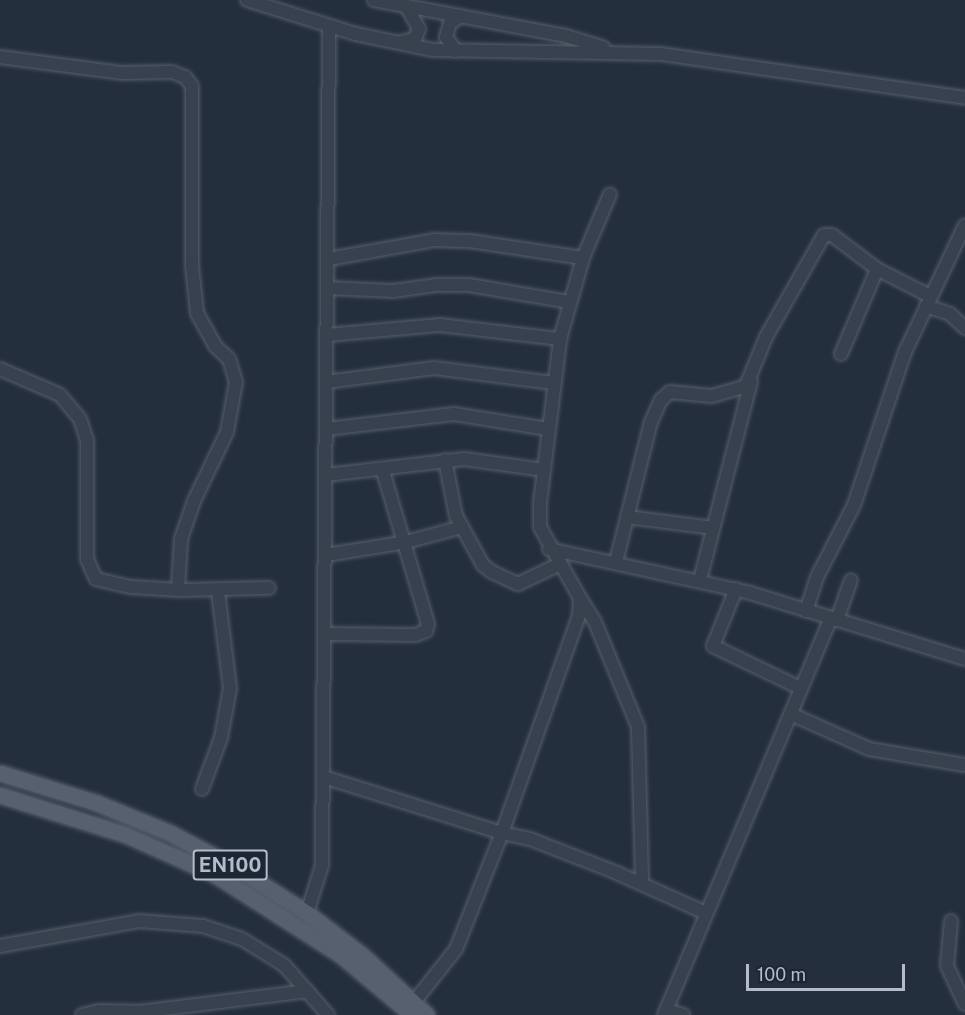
<!DOCTYPE html>
<style>
body{margin:0}
#map{position:relative;width:965px;height:1015px;overflow:hidden;background:#242f3e;font-family:"Public Sans",sans-serif}
div>[style]{position:absolute}
[style*='--x']{left:calc(var(--x)*1px);top:calc(var(--y)*1px);width:calc(var(--w)*1px);rotate:calc(var(--a)*1deg)}
.roads{filter:drop-shadow(0 0 2px #565f6c) drop-shadow(0 0 2px #565f6c)}
.minor>*{height:12px;margin:-6px;padding:0 6px;transform-origin:6px;border-radius:6px;background:#38414e}
.major>*{height:15px;margin:-7.5px;padding:0 7.5px;transform-origin:7.5px;border-radius:7.5px;background:#56606e}
span{translate:-50% -50%;white-space:nowrap;text-align:center;line-height:1.15;-webkit-text-stroke:4.5px #1d2633;paint-order:stroke}
.shield-label span{padding:2px 4px;background:#1d2633;border:2px solid;border-radius:4px;-webkit-text-stroke-width:0}
.shield-label{font-size:20px;color:#b4bcc9;font-weight:700}
.scale{position:absolute;left:746px;top:964px;width:159px;height:27px;box-sizing:border-box;border:3px solid #b4bcc9;border-top:0;padding-left:8px;font-size:18px;line-height:21px;white-space:nowrap;color:#b4bcc9;-webkit-text-stroke:4px #1d2633;paint-order:stroke}
</style>
<div id="map">
<div class="roads">
<div class="minor">
<i style="--x:247;--y:0;--w:114;--a:17.3"></i>
<i style="--x:356;--y:34;--w:79;--a:11.7"></i>
<i style="--x:433;--y:50;--w:228;--a:1"></i>
<i style="--x:661;--y:54;--w:307;--a:8.2"></i>
<i style="--x:374;--y:0;--w:195;--a:10.6"></i>
<i style="--x:566;--y:36;--w:39;--a:17"></i>
<i style="--x:401;--y:42;--w:14;--a:-12"></i>
<i style="--x:415;--y:39;--w:11;--a:-68"></i>
<i style="--x:419;--y:29;--w:29;--a:-119"></i>
<i style="--x:456;--y:51;--w:17;--a:-126"></i>
<i style="--x:446;--y:37;--w:15;--a:-74"></i>
<i style="--x:450;--y:23;--w:13;--a:-32"></i>
<i style="--x:0;--y:57;--w:122;--a:7.5"></i>
<i style="--x:121;--y:73;--w:51;--a:-1.1"></i>
<i style="--x:172;--y:72;--w:14;--a:21"></i>
<i style="--x:185;--y:77;--w:11;--a:52"></i>
<i style="--x:192;--y:86;--w:180;--a:90"></i>
<i style="--x:192;--y:266;--w:47;--a:83.9"></i>
<i style="--x:197;--y:313;--w:38;--a:61"></i>
<i style="--x:215;--y:346;--w:19;--a:43"></i>
<i style="--x:229;--y:359;--w:24;--a:73"></i>
<i style="--x:236;--y:382;--w:51;--a:100.2"></i>
<i style="--x:227;--y:432;--w:76;--a:115.6"></i>
<i style="--x:194;--y:501;--w:40;--a:108.9"></i>
<i style="--x:181;--y:539;--w:51;--a:93.4"></i>
<i style="--x:329;--y:259;--w:108;--a:-10.2"></i>
<i style="--x:435;--y:240;--w:35;--a:2"></i>
<i style="--x:470;--y:241;--w:114;--a:8.6"></i>
<i style="--x:327;--y:288;--w:66;--a:2.6"></i>
<i style="--x:393;--y:291;--w:43;--a:-7.9"></i>
<i style="--x:436;--y:285;--w:33;--a:0"></i>
<i style="--x:469;--y:285;--w:101;--a:9.6"></i>
<i style="--x:926;--y:306;--w:25;--a:18"></i>
<i style="--x:950;--y:314;--w:21;--a:43"></i>
<i style="--x:327;--y:335;--w:113;--a:-5.1"></i>
<i style="--x:440;--y:325;--w:121;--a:6.7"></i>
<i style="--x:841;--y:354;--w:92;--a:-67"></i>
<i style="--x:0;--y:369;--w:65;--a:23.4"></i>
<i style="--x:60;--y:395;--w:31;--a:50"></i>
<i style="--x:80;--y:419;--w:23;--a:72"></i>
<i style="--x:87;--y:441;--w:118;--a:90"></i>
<i style="--x:87;--y:559;--w:22;--a:66"></i>
<i style="--x:96;--y:579;--w:37;--a:13"></i>
<i style="--x:132;--y:587;--w:46;--a:3.7"></i>
<i style="--x:178;--y:590;--w:91;--a:-1.3"></i>
<i style="--x:326;--y:382;--w:109;--a:-7.4"></i>
<i style="--x:434;--y:368;--w:120;--a:7.2"></i>
<i style="--x:326;--y:429;--w:129;--a:-6.7"></i>
<i style="--x:454;--y:414;--w:95;--a:9.1"></i>
<i style="--x:445;--y:460;--w:57;--a:78.9"></i>
<i style="--x:456;--y:516;--w:56;--a:61.1"></i>
<i style="--x:483;--y:565;--w:11;--a:38"></i>
<i style="--x:492;--y:572;--w:29;--a:25"></i>
<i style="--x:518;--y:584;--w:47;--a:-25.5"></i>
<i style="--x:326;--y:475;--w:139;--a:-6.6"></i>
<i style="--x:464;--y:459;--w:81;--a:7.8"></i>
<i style="--x:627;--y:517;--w:87;--a:7.3"></i>
<i style="--x:549;--y:549;--w:203;--a:12.3"></i>
<i style="--x:747;--y:592;--w:228;--a:17.1"></i>
<i style="--x:326;--y:555;--w:81;--a:-9.2"></i>
<i style="--x:406;--y:542;--w:58;--a:-15"></i>
<i style="--x:616;--y:562;--w:144;--a:-76"></i>
<i style="--x:651;--y:422;--w:24;--a:-66"></i>
<i style="--x:661;--y:400;--w:12;--a:-42"></i>
<i style="--x:670;--y:392;--w:42;--a:5.4"></i>
<i style="--x:712;--y:396;--w:35;--a:-16"></i>
<i style="--x:746;--y:386;--w:53;--a:-67.8"></i>
<i style="--x:766;--y:337;--w:117;--a:-60.4"></i>
<i style="--x:824;--y:235;--w:8;--a:0"></i>
<i style="--x:832;--y:235;--w:56;--a:37.1"></i>
<i style="--x:877;--y:269;--w:59;--a:27"></i>
<i style="--x:700;--y:580;--w:205;--a:-75.6"></i>
<i style="--x:736;--y:589;--w:61;--a:112"></i>
<i style="--x:713;--y:646;--w:97;--a:25.8"></i>
<i style="--x:580;--y:598;--w:28;--a:58"></i>
<i style="--x:595;--y:622;--w:113;--a:67.7"></i>
<i style="--x:638;--y:727;--w:157;--a:88.5"></i>
<i style="--x:806;--y:611;--w:36;--a:-72"></i>
<i style="--x:817;--y:577;--w:81;--a:-62.8"></i>
<i style="--x:854;--y:505;--w:161;--a:-71.6"></i>
<i style="--x:905;--y:352;--w:140;--a:-64.7"></i>
<i style="--x:837;--y:620;--w:42;--a:-70.7"></i>
<i style="--x:326;--y:634;--w:89;--a:0.6"></i>
<i style="--x:415;--y:635;--w:12;--a:-20"></i>
<i style="--x:426;--y:631;--w:7;--a:-74"></i>
<i style="--x:428;--y:624;--w:159;--a:-106.4"></i>
<i style="--x:791;--y:714;--w:85;--a:24.2"></i>
<i style="--x:869;--y:749;--w:97;--a:9.5"></i>
<i style="--x:324;--y:777;--w:187;--a:17.5"></i>
<i style="--x:502;--y:833;--w:231;--a:-70.5"></i>
<i style="--x:579;--y:615;--w:17;--a:-87"></i>
<i style="--x:580;--y:598;--w:81;--a:-119.4"></i>
<i style="--x:540;--y:527;--w:24;--a:-90"></i>
<i style="--x:540;--y:503;--w:165;--a:-83"></i>
<i style="--x:560;--y:339;--w:84;--a:-74.1"></i>
<i style="--x:583;--y:258;--w:69;--a:-67.1"></i>
<i style="--x:202;--y:789;--w:54;--a:-69.6"></i>
<i style="--x:221;--y:738;--w:51;--a:-79.8"></i>
<i style="--x:230;--y:688;--w:98;--a:-97.1"></i>
<i style="--x:307;--y:913;--w:50;--a:-72.6"></i>
<i style="--x:322;--y:865;--w:838;--a:-89.52"></i>
<i style="--x:951;--y:921;--w:45;--a:95.1"></i>
<i style="--x:947;--y:966;--w:42;--a:64.7"></i>
<i style="--x:0;--y:946;--w:141;--a:-10.2"></i>
<i style="--x:139;--y:921;--w:64;--a:4.5"></i>
<i style="--x:203;--y:926;--w:41;--a:18.4"></i>
<i style="--x:242;--y:939;--w:49;--a:31.8"></i>
<i style="--x:284;--y:965;--w:67;--a:48.7"></i>
<i style="--x:414;--y:1002;--w:68;--a:-51.6"></i>
<i style="--x:456;--y:949;--w:125;--a:-68.4"></i>
<i style="--x:502;--y:833;--w:29;--a:12"></i>
<i style="--x:530;--y:839;--w:93;--a:21.3"></i>
<i style="--x:617;--y:873;--w:98;--a:24.2"></i>
<i style="--x:666;--y:1010;--w:18;--a:16"></i>
<i style="--x:82;--y:1015;--w:18;--a:-13"></i>
<i style="--x:100;--y:1011;--w:39;--a:1"></i>
<i style="--x:139;--y:1012;--w:170;--a:-7.1"></i>
<i style="--x:664;--y:1015;--w:431;--a:-67.2"></i>
</div>
<div class="major">
<i style="--x:0;--y:773;--w:102;--a:17.2"></i>
<i style="--x:97;--y:803;--w:79;--a:22.3"></i>
<i style="--x:170;--y:833;--w:79;--a:27.9"></i>
<i style="--x:240;--y:870;--w:80;--a:32.7"></i>
<i style="--x:307;--y:913;--w:69;--a:37.4"></i>
<i style="--x:362;--y:955;--w:88;--a:42.7"></i>
<i style="--x:0;--y:795;--w:130;--a:17.5"></i>
<i style="--x:124;--y:834;--w:98;--a:24"></i>
<i style="--x:214;--y:874;--w:152;--a:32.6"></i>
<i style="--x:342;--y:956;--w:92;--a:40.1"></i>
</div>
</div>
<div class="shield-label">
<span style="left:230px;top:865px">EN100</span>
</div>
<div class="scale">100 m</div>
</div>
